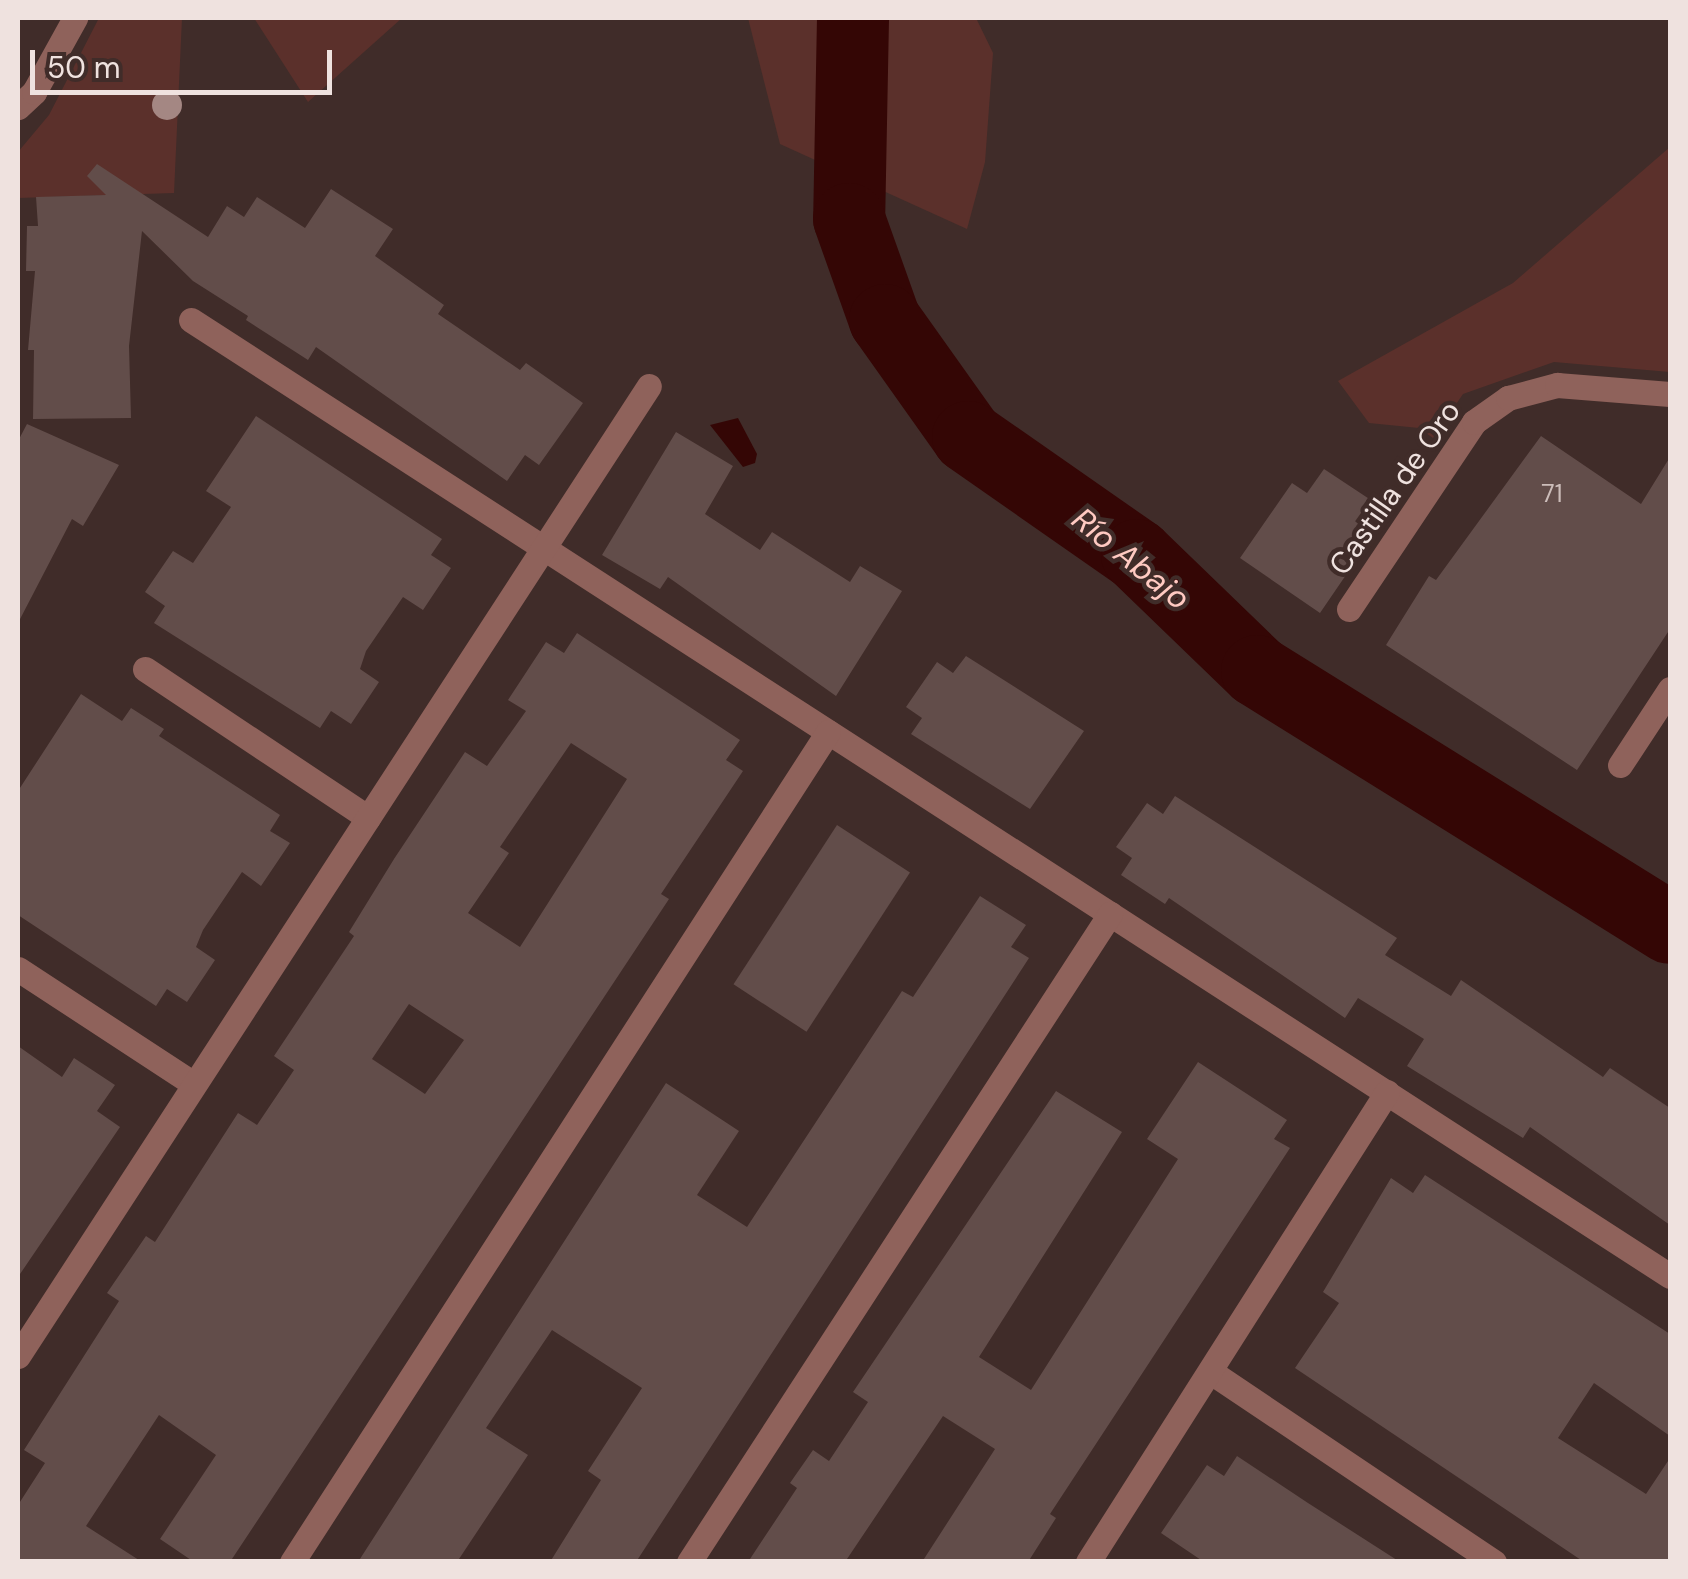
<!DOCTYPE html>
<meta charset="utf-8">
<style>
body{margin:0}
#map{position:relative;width:1688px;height:1579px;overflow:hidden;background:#402c29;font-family:"DM Sans",sans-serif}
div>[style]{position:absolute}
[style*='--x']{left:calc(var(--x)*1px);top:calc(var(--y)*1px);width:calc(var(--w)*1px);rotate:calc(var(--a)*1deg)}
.green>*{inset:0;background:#5b302b}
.water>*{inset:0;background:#340605}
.river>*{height:72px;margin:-36px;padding:0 36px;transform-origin:36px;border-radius:36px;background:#340605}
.building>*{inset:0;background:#624d4a;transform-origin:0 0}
.minor>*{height:25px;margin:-12.5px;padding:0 12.5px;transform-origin:12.5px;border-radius:12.5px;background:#8f625b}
.trees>*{width:30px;height:30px;margin:-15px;border-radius:50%;background:#a48783}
span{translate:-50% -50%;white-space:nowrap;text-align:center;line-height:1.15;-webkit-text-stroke:9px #402c29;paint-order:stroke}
.number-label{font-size:25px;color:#ccbdba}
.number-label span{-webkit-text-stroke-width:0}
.street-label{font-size:30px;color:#efe2df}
.water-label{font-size:32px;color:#ffcac2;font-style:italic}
.frame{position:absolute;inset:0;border:20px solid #efe2df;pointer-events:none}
.scale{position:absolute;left:30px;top:50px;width:302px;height:45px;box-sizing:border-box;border:5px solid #efe2df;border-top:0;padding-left:12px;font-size:30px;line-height:35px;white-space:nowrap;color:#efe2df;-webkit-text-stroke:8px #402c29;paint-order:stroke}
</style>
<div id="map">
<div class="green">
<i style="clip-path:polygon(99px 18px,182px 18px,174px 193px,18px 198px,18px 152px,49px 115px)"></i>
<i style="clip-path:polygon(254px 18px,402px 18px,308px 102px)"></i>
<i style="clip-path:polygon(748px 18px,976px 18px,993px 53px,985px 162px,967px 229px,780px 144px)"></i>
<i style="clip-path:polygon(1670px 147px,1670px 372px,1554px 362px,1463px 394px,1433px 438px,1419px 428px,1369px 423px,1338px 381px,1513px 283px)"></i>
</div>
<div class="water">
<i style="clip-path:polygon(738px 418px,757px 454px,755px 463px,743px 467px,710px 425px)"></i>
</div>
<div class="river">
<i style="--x:853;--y:18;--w:201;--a:91.1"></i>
<i style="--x:849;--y:219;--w:107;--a:70.4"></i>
<i style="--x:885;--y:320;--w:143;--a:54.6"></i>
<i style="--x:968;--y:437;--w:206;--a:34.9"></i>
<i style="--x:1137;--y:555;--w:167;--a:44"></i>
<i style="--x:1257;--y:671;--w:486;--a:31.9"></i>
</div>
<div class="building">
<i style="clip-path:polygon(97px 164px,208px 237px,227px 206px,244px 217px,257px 197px,305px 228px,331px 189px,393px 229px,375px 256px,444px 305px,438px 314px,520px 370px,526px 363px,583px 403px,539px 465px,525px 455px,507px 481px,316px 347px,308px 360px,246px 320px,248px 316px,193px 281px,142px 231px,129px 346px,131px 418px,33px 419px,34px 350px,28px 350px,35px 271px,26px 271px,27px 226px,38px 226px,36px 197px,106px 195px,87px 176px)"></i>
<i style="clip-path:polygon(256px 416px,442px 539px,431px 555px,451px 568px,423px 610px,403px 597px,366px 651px,360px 669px,379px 682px,351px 724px,331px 711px,320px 728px,154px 623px,165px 606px,145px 592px,173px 551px,193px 563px,231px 507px,206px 491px)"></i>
<i style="clip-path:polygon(27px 424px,119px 465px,83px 526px,72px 519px,18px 623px,18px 441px)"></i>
<i style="clip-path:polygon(676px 432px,733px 466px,705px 514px,760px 550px,772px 532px,850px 582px,860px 566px,902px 591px,836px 696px,668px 577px,660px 589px,602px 555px)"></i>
<i style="clip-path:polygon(1541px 436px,1641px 504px,1670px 457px,1670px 629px,1577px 770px,1386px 645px,1429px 576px,1436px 580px)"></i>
<i style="clip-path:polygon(1324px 469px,1389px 512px,1320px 613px,1240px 558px,1292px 483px,1307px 493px)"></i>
<i style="clip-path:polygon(evenodd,577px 633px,740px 740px,726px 760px,743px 771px,661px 894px,669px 899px,230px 1562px,194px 1562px,160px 1539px,216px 1455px,159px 1415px,86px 1526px,142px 1562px,18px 1562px,18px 1505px,45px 1463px,24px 1450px,119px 1301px,107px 1293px,146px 1236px,155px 1242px,238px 1113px,257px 1125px,294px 1070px,274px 1056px,354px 936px,349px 932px,394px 859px,465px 752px,487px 766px,526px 711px,508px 700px,546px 642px,564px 653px,577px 633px,571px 743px,627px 779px,520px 947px,468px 913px,509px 853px,500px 847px,571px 743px,577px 633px,409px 1004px,464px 1040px,425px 1094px,372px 1059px,409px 1004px)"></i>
<i style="clip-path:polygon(966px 656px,1084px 731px,1030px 809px,911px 734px,922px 718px,906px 707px,937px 662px,953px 673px)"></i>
<i style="clip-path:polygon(81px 694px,122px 721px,131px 708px,164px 729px,159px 736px,280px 815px,270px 831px,290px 843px,261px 886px,242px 872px,203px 930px,196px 947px,215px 960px,187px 1002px,167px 989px,156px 1006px,18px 915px,18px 791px)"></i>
<i style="clip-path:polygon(1175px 796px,1397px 938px,1385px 955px,1451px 996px,1461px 980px,1603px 1077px,1610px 1068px,1670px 1108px,1670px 1225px,1530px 1127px,1523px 1138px,1407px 1066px,1424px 1039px,1358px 998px,1345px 1018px,1169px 898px,1165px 904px,1121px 875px,1132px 858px,1116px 847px,1147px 803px,1163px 814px)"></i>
<i style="left:837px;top:825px;width:87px;height:190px;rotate:33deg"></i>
<i style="clip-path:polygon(980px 896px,1026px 925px,1011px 947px,1029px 958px,636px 1562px,550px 1562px,601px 1480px,588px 1471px,642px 1388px,552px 1330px,486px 1428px,528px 1455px,457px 1562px,358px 1562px,666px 1083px,739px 1131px,697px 1195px,747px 1227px,902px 991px,913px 997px)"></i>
<i style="clip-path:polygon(18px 1046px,62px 1077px,74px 1058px,115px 1085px,97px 1111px,120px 1127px,18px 1277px)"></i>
<i style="clip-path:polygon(1198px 1062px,1287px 1120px,1274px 1139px,1290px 1148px,1050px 1514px,1056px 1518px,1028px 1562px,922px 1562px,995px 1449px,943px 1416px,845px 1562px,748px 1562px,797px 1488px,790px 1483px,813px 1450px,829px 1461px,868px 1402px,853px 1392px,1056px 1091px,1122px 1132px,979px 1357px,1031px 1390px,1178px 1159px,1147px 1139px)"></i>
<i style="clip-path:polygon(1425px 1175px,1670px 1334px,1670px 1436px,1594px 1383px,1558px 1438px,1646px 1494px,1670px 1458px,1670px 1562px,1584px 1562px,1295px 1368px,1339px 1303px,1323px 1292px,1391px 1178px,1413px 1193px)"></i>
<i style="clip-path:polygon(1237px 1456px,1308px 1503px,1400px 1562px,1204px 1562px,1161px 1533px,1207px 1465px,1224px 1476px)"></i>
</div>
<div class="minor">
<i style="--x:18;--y:107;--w:22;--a:-43"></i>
<i style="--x:34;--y:92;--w:85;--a:-61"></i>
<i style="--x:191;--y:320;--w:1761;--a:32.88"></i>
<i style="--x:1349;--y:609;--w:225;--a:-56.2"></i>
<i style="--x:1474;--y:422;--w:42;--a:-35.2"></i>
<i style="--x:1508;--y:398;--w:51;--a:-14.9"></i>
<i style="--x:1557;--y:385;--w:113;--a:4.6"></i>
<i style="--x:145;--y:669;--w:268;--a:33.7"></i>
<i style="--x:1620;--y:765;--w:91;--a:-56.7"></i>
<i style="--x:18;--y:969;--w:210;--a:33.2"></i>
<i style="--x:18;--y:1356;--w:1157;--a:-56.96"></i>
<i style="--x:1211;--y:1372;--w:341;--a:33.9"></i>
<i style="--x:292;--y:1562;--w:988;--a:-57.15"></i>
<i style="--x:689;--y:1562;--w:773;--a:-56.99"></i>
<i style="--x:1088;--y:1562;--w:557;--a:-57.54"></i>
</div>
<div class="trees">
<i style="left:167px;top:105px"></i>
</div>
<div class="number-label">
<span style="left:1552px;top:494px">71</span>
</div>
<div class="street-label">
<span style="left:1395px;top:488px;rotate:-55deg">Castilla de Oro</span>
</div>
<div class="water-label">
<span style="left:1131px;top:559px;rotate:39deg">Río Abajo</span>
</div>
<div class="frame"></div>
<div class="scale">50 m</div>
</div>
